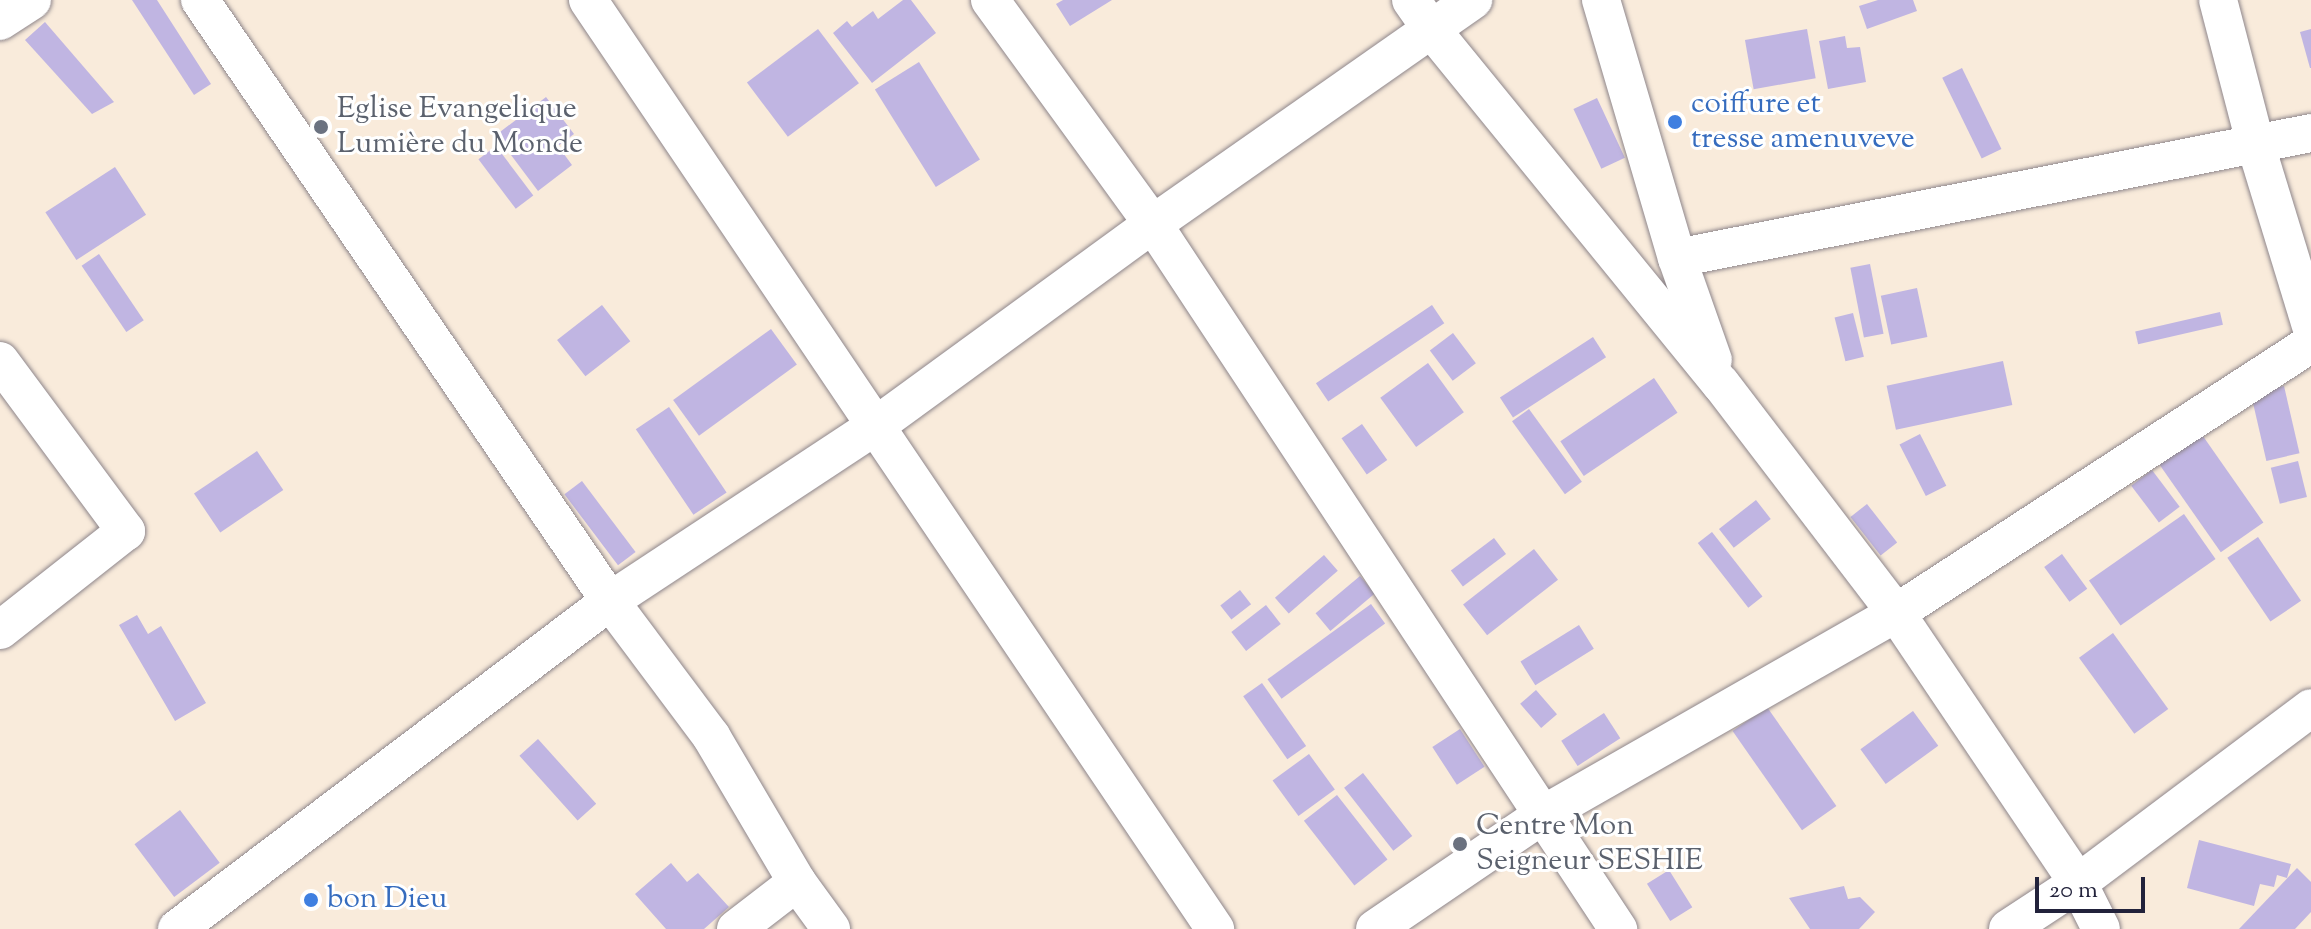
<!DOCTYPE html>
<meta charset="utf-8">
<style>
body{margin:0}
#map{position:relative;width:2311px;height:929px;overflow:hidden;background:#f9ebdb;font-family:"Sorts Mill Goudy",serif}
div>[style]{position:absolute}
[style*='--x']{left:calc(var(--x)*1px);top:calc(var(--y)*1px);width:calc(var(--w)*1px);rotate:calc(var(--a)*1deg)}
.building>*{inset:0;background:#c0b5e2;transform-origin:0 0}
.roads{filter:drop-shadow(0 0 2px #8e868b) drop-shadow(0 0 2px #8e868b)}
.minor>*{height:38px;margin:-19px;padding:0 19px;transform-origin:19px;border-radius:19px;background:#fff}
.dots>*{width:22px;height:22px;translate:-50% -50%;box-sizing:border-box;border:4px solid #fff;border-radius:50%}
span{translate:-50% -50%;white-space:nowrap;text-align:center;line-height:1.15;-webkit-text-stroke:6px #fff;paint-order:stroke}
.shop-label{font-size:30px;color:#366cbe}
.left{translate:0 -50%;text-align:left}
.worship-label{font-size:30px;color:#5b616d}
.scale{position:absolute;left:2035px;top:877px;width:110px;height:36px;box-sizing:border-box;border:4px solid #22223b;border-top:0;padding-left:10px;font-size:24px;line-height:28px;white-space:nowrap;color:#22223b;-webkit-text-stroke:6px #fff;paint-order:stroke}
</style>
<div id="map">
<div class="building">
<i style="clip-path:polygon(132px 0,157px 0,211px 84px,194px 95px)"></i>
<i style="clip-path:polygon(903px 0,911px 0,936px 33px,872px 83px,833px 33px,847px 21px,852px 27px,873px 11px,878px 19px)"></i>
<i style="clip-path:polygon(1063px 0,1112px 0,1070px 26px,1056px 4px)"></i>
<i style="clip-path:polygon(1878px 0,1913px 0,1917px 11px,1867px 29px,1859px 6px)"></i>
<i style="clip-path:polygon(45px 22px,114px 102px,92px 114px,25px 40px)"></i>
<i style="left:818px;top:29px;width:68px;height:89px;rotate:53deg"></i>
<i style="left:1807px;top:29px;width:50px;height:63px;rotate:80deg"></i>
<i style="clip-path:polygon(2311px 29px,2311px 68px,2310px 68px,2300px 32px)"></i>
<i style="clip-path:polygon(1845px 36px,1847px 48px,1860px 47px,1866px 82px,1828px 89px,1819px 41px)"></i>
<i style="left:919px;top:62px;width:115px;height:52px;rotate:58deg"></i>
<i style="left:1962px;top:68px;width:90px;height:22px;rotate:64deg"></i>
<i style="clip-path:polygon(546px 97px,574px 134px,558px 146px,572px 165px,538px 191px,496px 135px)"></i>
<i style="left:1597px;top:98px;width:66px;height:26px;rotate:65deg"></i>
<i style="left:496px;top:146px;width:62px;height:22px;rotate:53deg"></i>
<i style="left:115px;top:167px;width:57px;height:83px;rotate:57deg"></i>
<i style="left:99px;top:254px;width:80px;height:21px;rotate:56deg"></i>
<i style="left:1870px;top:264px;width:71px;height:20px;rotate:79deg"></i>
<i style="left:1917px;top:288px;width:50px;height:37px;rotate:78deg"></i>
<i style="left:602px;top:305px;width:46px;height:57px;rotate:52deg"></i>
<i style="left:1432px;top:305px;width:22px;height:140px;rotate:56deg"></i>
<i style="left:2220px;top:312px;width:13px;height:87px;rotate:77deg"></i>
<i style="left:1853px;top:313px;width:45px;height:19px;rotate:76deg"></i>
<i style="left:771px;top:329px;width:44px;height:121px;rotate:54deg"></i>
<i style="left:1453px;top:333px;width:38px;height:29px;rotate:53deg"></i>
<i style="left:1593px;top:337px;width:24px;height:111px;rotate:57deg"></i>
<i style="left:2003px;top:361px;width:45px;height:119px;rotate:78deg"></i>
<i style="left:1428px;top:363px;width:61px;height:59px;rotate:54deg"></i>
<i style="left:1654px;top:378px;width:42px;height:113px;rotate:56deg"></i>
<i style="left:2284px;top:386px;width:69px;height:34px;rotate:77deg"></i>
<i style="left:669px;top:407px;width:103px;height:40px;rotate:56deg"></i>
<i style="left:1529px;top:409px;width:90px;height:21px;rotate:54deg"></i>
<i style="left:1362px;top:424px;width:44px;height:25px;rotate:55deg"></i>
<i style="left:2198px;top:429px;width:114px;height:52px;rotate:55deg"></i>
<i style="left:1920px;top:434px;width:58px;height:23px;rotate:63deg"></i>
<i style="left:257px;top:451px;width:47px;height:76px;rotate:56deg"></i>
<i style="left:2298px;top:461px;width:37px;height:28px;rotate:76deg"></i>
<i style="left:2152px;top:470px;width:46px;height:26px;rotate:53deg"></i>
<i style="left:582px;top:481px;width:89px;height:22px;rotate:53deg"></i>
<i style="left:1756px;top:500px;width:24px;height:47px;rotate:52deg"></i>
<i style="left:1867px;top:504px;width:49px;height:21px;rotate:52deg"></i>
<i style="left:2184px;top:514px;width:55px;height:116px;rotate:55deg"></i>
<i style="left:1712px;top:532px;width:82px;height:18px;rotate:52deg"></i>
<i style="left:2258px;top:537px;width:77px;height:37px;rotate:56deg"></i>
<i style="left:1494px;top:538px;width:20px;height:54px;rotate:53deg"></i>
<i style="left:1534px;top:549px;width:39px;height:90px;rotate:52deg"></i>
<i style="left:2062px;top:554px;width:43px;height:22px;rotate:54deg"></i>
<i style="left:1324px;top:555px;width:21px;height:65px;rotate:49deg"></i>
<i style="left:1360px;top:576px;width:23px;height:58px;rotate:50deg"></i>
<i style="left:1240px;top:590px;width:18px;height:25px;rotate:52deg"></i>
<i style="left:1371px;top:604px;width:24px;height:128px;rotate:54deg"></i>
<i style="left:1266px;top:605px;width:24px;height:44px;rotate:52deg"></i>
<i style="clip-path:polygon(137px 615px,148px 634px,161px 626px,206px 703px,175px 721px,119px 625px)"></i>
<i style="left:1579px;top:625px;width:28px;height:69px;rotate:58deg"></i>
<i style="left:2113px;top:633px;width:94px;height:42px;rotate:54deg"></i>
<i style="left:1262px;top:683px;width:77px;height:23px;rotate:55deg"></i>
<i style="left:1536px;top:690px;width:32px;height:21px;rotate:49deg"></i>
<i style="left:1767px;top:707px;width:121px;height:42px;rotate:55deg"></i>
<i style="left:1913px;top:711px;width:43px;height:65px;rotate:54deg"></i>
<i style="left:1604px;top:713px;width:30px;height:51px;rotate:57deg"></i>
<i style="left:1460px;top:729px;width:45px;height:33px;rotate:57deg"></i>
<i style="left:538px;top:739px;width:87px;height:25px;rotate:48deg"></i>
<i style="left:1309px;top:754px;width:44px;height:45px;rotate:54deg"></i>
<i style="left:1363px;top:773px;width:80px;height:24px;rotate:52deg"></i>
<i style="left:1337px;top:795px;width:82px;height:42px;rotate:52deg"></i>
<i style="left:180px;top:810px;width:66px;height:57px;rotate:53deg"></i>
<i style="clip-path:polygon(2199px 840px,2291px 864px,2287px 878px,2277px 875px,2274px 887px,2260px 884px,2254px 906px,2187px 888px)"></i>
<i style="clip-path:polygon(671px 863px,687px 882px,698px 873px,729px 907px,704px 929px,666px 929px,635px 894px)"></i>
<i style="clip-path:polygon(2297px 868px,2311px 882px,2311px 912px,2295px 929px,2239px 929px)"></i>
<i style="left:1669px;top:870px;width:44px;height:26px;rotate:58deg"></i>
<i style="clip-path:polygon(1844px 886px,1848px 899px,1860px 897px,1875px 912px,1859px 929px,1810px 929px,1789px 898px)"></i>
</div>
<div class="roads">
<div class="minor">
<i style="--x:200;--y:0;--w:728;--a:55.7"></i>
<i style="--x:610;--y:601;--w:169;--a:53.2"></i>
<i style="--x:711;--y:736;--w:169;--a:59.5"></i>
<i style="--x:797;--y:882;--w:58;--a:54.1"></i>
<i style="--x:588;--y:0;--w:1121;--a:55.98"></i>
<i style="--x:990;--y:0;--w:277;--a:54"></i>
<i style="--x:1153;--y:224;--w:845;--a:56.59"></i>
<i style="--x:1411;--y:0;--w:37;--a:55"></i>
<i style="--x:1432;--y:30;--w:457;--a:50.8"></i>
<i style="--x:1721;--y:384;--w:288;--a:52.6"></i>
<i style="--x:1896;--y:613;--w:326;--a:56"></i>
<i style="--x:2078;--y:883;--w:51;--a:63.4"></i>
<i style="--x:1601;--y:0;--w:269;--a:73.6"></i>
<i style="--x:1677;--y:258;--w:108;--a:70.6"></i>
<i style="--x:2218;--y:0;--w:151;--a:75.4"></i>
<i style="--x:2256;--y:146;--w:188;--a:73"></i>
<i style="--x:0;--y:21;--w:38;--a:-33"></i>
<i style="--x:1677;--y:258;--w:646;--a:-11.15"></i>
<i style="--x:0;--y:361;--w:212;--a:53.5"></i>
<i style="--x:126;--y:531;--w:160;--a:141.8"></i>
<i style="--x:177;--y:929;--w:543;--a:-37.14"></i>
<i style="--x:610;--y:601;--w:320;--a:-33.4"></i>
<i style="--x:877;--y:425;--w:341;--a:-36.1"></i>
<i style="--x:1153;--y:224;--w:391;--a:-35"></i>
<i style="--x:736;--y:929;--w:77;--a:-37.6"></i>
<i style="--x:1375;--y:929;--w:204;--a:-34.2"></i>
<i style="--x:1544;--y:814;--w:405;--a:-29.7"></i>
<i style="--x:1896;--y:613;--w:495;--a:-33"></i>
<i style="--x:2008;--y:929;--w:84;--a:-33.3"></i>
<i style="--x:2078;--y:883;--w:291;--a:-36.9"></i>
</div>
</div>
<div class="dots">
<i style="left:1675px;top:122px;background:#3f7fe0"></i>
<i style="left:321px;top:127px;background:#6b7280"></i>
<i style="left:1460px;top:844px;background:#6b7280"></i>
<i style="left:311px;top:900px;background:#3f7fe0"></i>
</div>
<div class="shop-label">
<span class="left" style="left:1691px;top:122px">coiffure et<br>tresse amenuveve</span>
<span class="left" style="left:327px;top:900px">bon Dieu</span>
</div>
<div class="worship-label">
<span class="left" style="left:337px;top:127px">Eglise Evangelique<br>Lumière du Monde</span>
<span class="left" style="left:1476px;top:844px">Centre Mon<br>Seigneur SESHIE</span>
</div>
<div class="scale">20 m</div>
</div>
